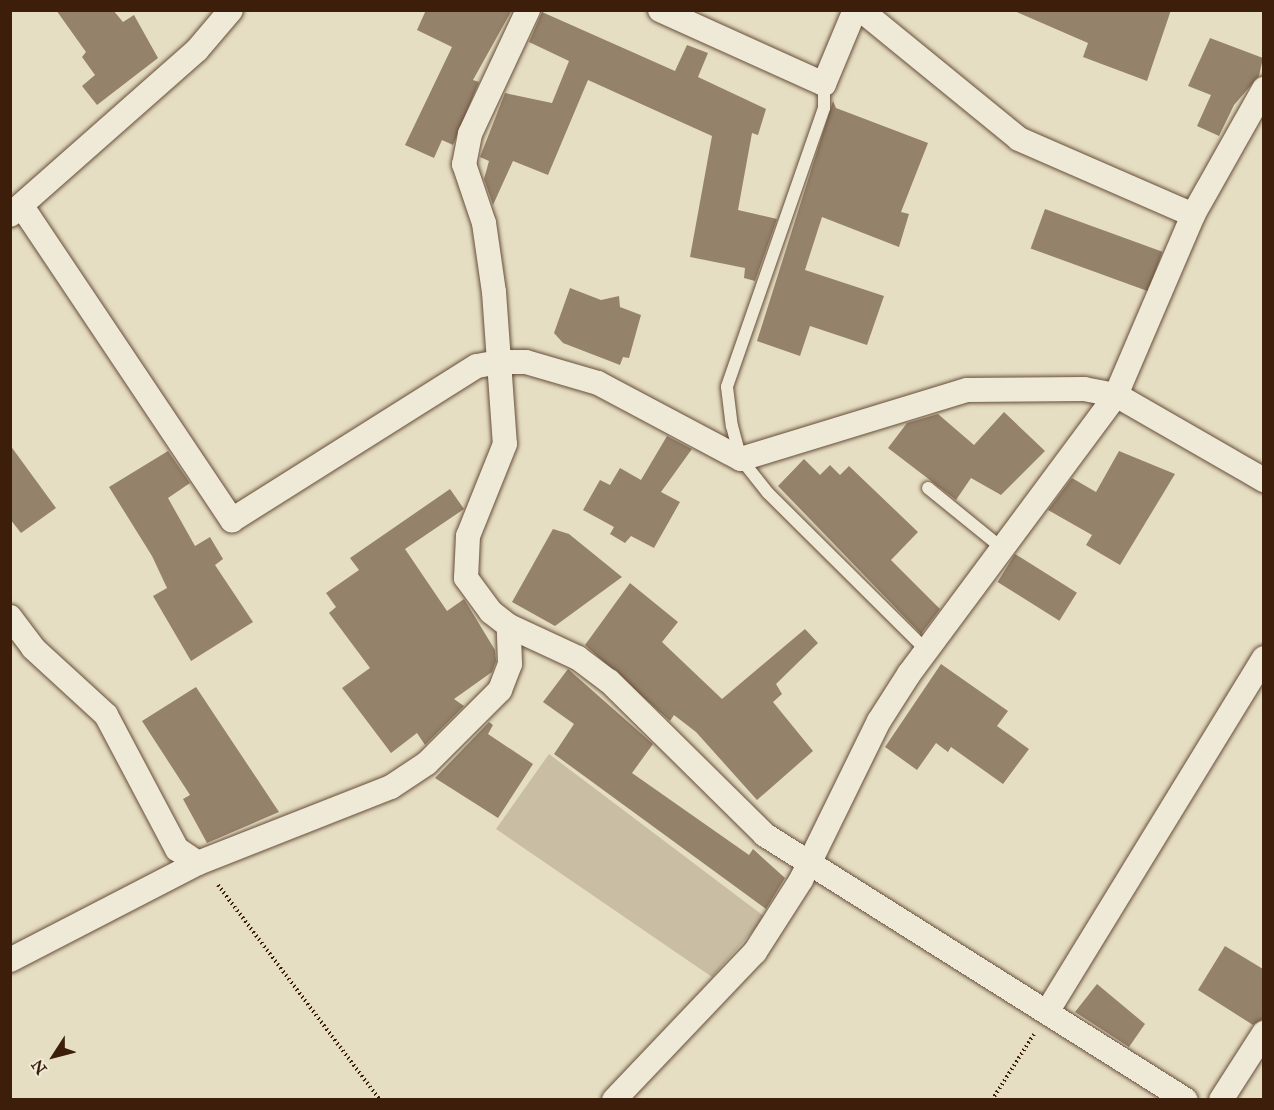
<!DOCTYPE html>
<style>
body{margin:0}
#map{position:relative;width:1274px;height:1110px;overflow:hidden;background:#e6dec3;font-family:"IM FELL Great Primer",serif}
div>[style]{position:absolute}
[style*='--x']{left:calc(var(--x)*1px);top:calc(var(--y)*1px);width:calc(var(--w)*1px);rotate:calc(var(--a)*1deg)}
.green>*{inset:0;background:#c9bda4}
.building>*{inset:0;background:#95826b;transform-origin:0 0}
.path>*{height:4px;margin-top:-2px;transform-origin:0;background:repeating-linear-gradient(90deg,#3d1e0b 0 1.5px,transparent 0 4.5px)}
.roads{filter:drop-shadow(0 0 2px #674e39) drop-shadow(0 0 2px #674e39)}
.service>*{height:12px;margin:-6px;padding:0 6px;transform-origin:6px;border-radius:6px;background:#efead8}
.minor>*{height:24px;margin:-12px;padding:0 12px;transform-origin:12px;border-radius:12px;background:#efead8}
span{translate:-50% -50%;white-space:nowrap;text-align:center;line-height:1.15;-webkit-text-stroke:6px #efead8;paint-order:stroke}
.frame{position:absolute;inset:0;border:12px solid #3d1e0b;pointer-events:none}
.north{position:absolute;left:24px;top:1026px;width:60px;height:60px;-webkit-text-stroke:4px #efead8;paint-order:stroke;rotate:234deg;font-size:16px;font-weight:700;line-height:24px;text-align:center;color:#3d1e0b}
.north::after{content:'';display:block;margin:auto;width:21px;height:27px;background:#3d1e0b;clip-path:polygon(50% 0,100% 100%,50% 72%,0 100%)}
</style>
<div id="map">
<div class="green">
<i style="clip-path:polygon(549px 754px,765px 917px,712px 977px,496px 829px)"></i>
</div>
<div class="building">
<i style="clip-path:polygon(56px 10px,113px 10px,123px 22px,134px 15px,158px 58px,97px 105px,82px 86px,95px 75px,82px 57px,86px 52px)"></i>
<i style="clip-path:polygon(426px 10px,512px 10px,473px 80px,479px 82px,453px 145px,442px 140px,434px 158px,405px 145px,452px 47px,417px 30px)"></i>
<i style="clip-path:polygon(1012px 10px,1171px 10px,1147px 81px,1083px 57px,1088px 43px)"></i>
<i style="clip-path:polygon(542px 12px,675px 71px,687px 45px,708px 53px,698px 77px,766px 109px,758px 135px,752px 133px,738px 210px,777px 219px,755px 281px,744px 278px,745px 268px,690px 257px,712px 136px,588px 80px,548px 175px,513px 161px,493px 205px,484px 179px,489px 161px,480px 157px,505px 93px,552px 103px,569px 61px,529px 42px)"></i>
<i style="clip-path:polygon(1210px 38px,1263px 58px,1259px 76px,1234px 105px,1219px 136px,1197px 126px,1211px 95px,1188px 86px)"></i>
<i style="clip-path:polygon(833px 101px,836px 108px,928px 143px,901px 212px,909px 214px,899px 247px,822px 217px,805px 270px,884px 296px,867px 345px,810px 326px,800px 356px,757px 341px)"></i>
<i style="left:1045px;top:209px;width:125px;height:42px;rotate:20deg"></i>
<i style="clip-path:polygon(570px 288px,601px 300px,619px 296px,620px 307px,641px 315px,629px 358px,623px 357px,620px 365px,563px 343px,554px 333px)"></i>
<i style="clip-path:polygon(1004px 412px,1045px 451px,1001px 495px,971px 478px,956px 500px,888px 448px,907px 423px,938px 414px,974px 445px)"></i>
<i style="clip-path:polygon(667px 436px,692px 449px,661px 492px,680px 502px,654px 548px,631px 536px,625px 543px,610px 534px,614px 527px,583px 510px,600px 480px,610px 485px,620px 468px,641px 480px)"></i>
<i style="clip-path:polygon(10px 445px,56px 508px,21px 533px,10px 519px)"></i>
<i style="clip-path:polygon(168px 451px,190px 483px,168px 498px,195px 546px,210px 537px,223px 559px,215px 565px,253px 622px,191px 661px,153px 596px,167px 588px,152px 556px,109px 487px)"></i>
<i style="clip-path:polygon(1119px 451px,1175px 474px,1120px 565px,1086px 545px,1092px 535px,1048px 510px,1072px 478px,1096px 492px)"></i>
<i style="clip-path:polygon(804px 459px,820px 475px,830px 465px,840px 475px,849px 466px,918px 532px,891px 560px,940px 609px,921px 634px,778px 486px)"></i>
<i style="clip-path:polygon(450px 489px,464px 509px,405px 549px,447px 611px,464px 599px,495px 650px,496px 661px,492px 672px,454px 699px,464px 706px,425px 745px,417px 733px,391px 753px,342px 688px,370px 668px,329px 613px,336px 607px,326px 593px,359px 570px,350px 558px)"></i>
<i style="clip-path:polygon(553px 529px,569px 534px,622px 577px,555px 626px,512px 602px)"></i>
<i style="left:1015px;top:554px;width:73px;height:33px;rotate:32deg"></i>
<i style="clip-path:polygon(630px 583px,678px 622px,662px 642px,722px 699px,805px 629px,818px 643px,776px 684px,782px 694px,773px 702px,813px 751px,757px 800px,696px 732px,674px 715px,670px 721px,585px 645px)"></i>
<i style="clip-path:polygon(941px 664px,1008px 711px,997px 726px,1029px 749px,1003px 784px,951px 747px,948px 752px,936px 743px,917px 770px,885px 747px)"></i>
<i style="clip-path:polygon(568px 669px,653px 744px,632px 773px,749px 855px,753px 849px,785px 878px,766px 909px,554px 754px,574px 724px,543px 702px)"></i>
<i style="clip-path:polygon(196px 687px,279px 812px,207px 843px,183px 799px,190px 795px,142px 721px)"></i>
<i style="clip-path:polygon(489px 722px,493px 725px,488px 734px,533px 764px,498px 818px,435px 778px)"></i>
<i style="clip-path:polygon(1225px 946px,1263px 969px,1263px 1019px,1253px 1025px,1198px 990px)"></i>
<i style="clip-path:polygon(1097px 984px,1145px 1024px,1129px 1047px,1075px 1012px)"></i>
</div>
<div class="path">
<i style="--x:218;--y:885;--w:269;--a:53"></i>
<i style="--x:992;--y:1100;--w:78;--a:-57.5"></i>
</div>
<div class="roads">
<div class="service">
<i style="--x:824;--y:84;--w:24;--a:90"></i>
<i style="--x:824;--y:108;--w:295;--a:109.2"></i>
<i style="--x:727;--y:387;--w:39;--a:83"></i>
<i style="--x:732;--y:426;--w:34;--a:75"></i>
<i style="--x:741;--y:459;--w:43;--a:51.5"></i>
<i style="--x:768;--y:493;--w:224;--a:44.8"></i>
<i style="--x:928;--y:488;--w:97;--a:39.1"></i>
</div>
<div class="minor">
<i style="--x:528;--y:10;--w:137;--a:115.1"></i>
<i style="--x:470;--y:134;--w:31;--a:101"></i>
<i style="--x:464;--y:164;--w:62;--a:71.3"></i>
<i style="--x:484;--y:223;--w:70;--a:81.8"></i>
<i style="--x:494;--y:292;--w:152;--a:85.9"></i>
<i style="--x:505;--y:444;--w:99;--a:111.9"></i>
<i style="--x:468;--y:536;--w:42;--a:92.7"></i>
<i style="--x:466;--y:578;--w:42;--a:53.7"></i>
<i style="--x:491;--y:612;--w:23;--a:38"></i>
<i style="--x:509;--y:626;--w:76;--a:24.9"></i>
<i style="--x:578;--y:658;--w:39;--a:37"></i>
<i style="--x:609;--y:681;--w:219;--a:44.6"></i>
<i style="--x:765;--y:835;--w:497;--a:32.2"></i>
<i style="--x:660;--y:10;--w:180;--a:24.3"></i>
<i style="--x:824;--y:84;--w:80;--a:-67.3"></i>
<i style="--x:861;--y:10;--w:204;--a:39.2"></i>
<i style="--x:1019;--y:139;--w:190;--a:23.6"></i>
<i style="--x:23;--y:208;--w:376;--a:56.2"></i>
<i style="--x:232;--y:520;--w:289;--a:-32.2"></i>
<i style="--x:477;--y:366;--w:22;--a:-10"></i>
<i style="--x:499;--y:362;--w:27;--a:0"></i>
<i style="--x:526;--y:362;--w:75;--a:16.3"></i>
<i style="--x:598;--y:383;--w:162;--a:28"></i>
<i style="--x:741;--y:459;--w:236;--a:-17"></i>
<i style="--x:967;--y:390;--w:117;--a:-0.5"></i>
<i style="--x:1084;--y:389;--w:33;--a:11"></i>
<i style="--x:1116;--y:395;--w:171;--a:29.9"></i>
<i style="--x:10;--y:215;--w:249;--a:-41.4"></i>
<i style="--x:197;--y:50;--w:52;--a:-49.6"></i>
<i style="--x:10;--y:617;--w:39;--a:53"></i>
<i style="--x:33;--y:648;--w:99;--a:42.5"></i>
<i style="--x:106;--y:715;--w:152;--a:62.1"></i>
<i style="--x:177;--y:849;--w:25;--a:34"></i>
<i style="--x:10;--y:960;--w:212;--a:-27.3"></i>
<i style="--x:198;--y:863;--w:207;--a:-21.5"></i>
<i style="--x:391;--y:787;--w:43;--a:-33.7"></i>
<i style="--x:427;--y:763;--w:103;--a:-45"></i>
<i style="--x:500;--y:690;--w:28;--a:-69"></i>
<i style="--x:510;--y:664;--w:38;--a:-92"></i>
<i style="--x:1047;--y:1012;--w:415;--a:-58.5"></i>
<i style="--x:614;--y:1100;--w:204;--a:-46.4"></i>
<i style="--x:755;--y:952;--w:85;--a:-57.4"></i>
<i style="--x:801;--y:880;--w:177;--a:-63.9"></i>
<i style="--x:879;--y:721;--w:56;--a:-57.4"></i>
<i style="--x:909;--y:674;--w:347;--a:-53.4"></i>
<i style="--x:1116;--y:395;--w:196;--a:-66.8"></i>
<i style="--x:1193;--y:215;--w:145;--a:-60.6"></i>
<i style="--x:1221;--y:1100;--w:80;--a:-57.3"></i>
</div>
</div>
<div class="frame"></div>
<div class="north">N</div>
</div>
